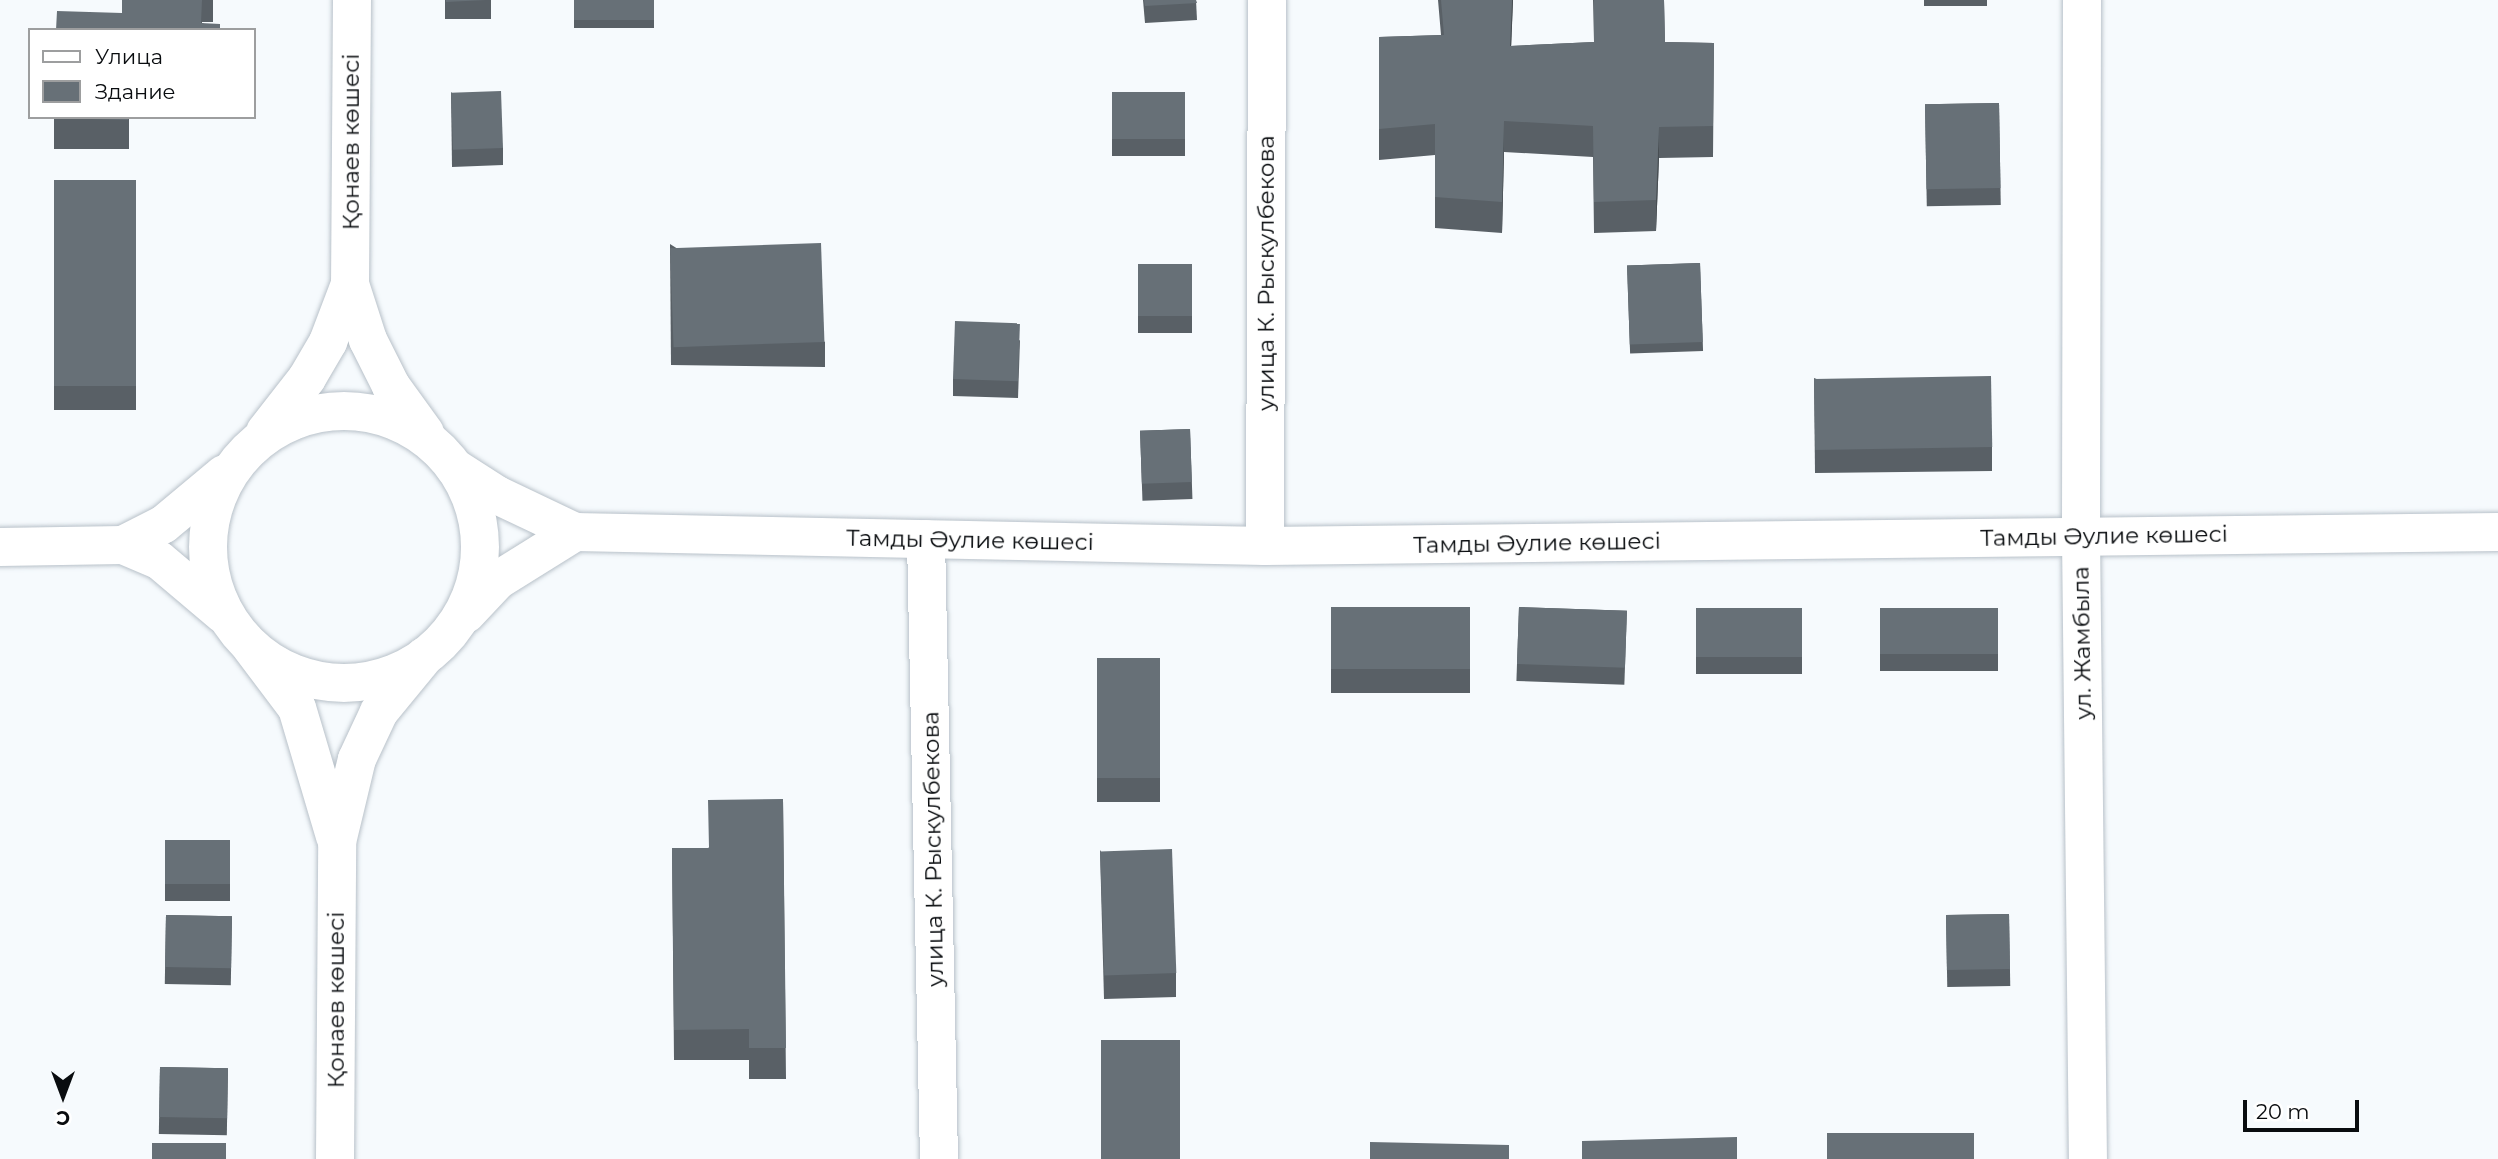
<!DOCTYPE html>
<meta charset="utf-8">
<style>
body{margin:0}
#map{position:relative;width:2498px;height:1159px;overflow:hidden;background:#f6fafd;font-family:Montserrat,sans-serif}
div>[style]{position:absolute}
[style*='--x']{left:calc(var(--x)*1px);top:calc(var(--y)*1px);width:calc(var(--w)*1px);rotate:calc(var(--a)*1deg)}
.roads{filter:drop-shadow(0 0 2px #b8c1c9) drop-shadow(0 0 2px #b8c1c9)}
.street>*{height:38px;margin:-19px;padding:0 19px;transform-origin:19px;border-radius:19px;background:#fff}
.secondary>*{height:38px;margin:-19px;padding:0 19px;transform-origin:19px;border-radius:19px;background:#fff}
.secondary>.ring{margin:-19px;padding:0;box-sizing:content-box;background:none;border:38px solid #fff;border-radius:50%}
.wall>*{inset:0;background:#596066;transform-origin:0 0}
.shaded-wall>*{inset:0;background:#484e53}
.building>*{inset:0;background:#677077;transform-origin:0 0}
span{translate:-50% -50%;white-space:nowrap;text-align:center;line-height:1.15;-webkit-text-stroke:5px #fff;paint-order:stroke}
.street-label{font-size:23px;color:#090c0f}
.legend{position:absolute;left:28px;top:28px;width:228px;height:91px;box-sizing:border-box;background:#fff;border:2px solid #9d9e9f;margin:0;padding:9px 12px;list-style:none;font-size:21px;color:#090c0f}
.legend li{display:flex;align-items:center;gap:14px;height:35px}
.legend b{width:35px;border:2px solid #9d9e9f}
.north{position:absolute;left:28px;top:1061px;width:70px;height:70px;-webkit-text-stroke:5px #fff;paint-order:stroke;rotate:180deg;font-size:19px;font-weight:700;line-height:28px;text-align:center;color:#090c0f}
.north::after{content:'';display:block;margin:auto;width:24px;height:32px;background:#090c0f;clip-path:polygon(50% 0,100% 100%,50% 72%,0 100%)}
.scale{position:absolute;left:2243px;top:1100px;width:116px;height:32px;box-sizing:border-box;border:4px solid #090c0f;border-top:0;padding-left:9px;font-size:21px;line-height:24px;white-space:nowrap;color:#090c0f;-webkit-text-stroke:5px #fff;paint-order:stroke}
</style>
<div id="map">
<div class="roads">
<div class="street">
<i style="--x:2082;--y:0;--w:537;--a:90.11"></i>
<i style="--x:2081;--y:537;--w:622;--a:89.36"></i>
<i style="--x:926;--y:539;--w:620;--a:88.8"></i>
<i style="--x:1265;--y:546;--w:546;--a:-89.79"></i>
<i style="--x:251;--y:647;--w:76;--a:53"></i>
<i style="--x:297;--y:708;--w:134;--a:73.5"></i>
<i style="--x:335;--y:1159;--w:317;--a:-89.6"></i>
<i style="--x:337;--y:842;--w:85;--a:-76.5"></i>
<i style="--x:357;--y:759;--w:52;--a:-64.9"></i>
<i style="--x:379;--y:712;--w:72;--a:-50.6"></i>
</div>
<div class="secondary">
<i style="--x:352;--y:0;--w:284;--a:90.4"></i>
<i style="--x:350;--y:284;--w:59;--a:72.2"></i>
<i style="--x:368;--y:340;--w:51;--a:63.4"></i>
<i style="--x:391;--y:386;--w:58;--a:54.1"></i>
<i class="ring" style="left:208px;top:411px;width:234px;height:234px"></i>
<i style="--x:265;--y:432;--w:68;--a:-52.1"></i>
<i style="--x:307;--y:378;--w:42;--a:-59.7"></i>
<i style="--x:328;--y:342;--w:62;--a:-69.2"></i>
<i style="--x:455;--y:468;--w:50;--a:32.7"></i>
<i style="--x:497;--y:495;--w:86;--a:25.4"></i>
<i style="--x:575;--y:532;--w:690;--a:1.16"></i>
<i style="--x:1265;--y:546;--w:1233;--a:-0.65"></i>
<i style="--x:123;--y:545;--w:46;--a:-27.1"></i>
<i style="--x:164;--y:524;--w:78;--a:-39.8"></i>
<i style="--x:0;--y:547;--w:123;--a:-0.9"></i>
<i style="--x:123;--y:545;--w:39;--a:23"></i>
<i style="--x:159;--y:560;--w:84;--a:40.2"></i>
<i style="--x:466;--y:614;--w:47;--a:-46.7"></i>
<i style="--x:498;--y:580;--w:91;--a:-31.9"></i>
</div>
</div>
<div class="wall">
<i style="clip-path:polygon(122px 0,213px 0,213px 22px,202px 22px,202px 23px,220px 30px,122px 13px)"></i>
<i style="left:445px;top:0;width:46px;height:19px"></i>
<i style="left:574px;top:0;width:80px;height:28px"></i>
<i style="clip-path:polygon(1143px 0,1196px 0,1197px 20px,1145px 23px)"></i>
<i style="clip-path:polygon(1438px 0,1513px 0,1511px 46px,1594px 42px,1593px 0,1664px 0,1665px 42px,1714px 43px,1713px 157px,1659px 158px,1656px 231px,1594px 233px,1593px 157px,1504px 152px,1502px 233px,1435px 228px,1435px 155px,1379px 160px,1379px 37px,1441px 35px)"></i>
<i style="left:1924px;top:0;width:63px;height:6px"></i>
<i style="clip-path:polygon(451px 92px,503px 148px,503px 165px,452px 167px)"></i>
<i style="left:1112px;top:92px;width:73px;height:64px"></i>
<i style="left:1999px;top:103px;width:102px;height:74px;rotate:89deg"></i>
<i style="left:54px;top:117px;width:75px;height:32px"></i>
<i style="left:54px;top:180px;width:82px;height:230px"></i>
<i style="clip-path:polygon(670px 244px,825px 342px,825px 367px,671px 365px)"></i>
<i style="left:1700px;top:263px;width:88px;height:73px;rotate:88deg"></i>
<i style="left:1138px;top:264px;width:54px;height:69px"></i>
<i style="clip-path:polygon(1020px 340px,1018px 398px,953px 396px,953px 379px)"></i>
<i style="clip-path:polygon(1814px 378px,1992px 447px,1992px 471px,1815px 473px)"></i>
<i style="left:1190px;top:429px;width:70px;height:50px;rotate:88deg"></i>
<i style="left:1331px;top:607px;width:139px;height:86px"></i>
<i style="left:1519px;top:607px;width:108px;height:74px;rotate:2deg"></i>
<i style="left:1696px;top:608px;width:106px;height:66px"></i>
<i style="left:1880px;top:608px;width:118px;height:63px"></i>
<i style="left:1160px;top:658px;width:144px;height:63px;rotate:90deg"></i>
<i style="clip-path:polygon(783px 799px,786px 1079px,749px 1079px,749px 1060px,674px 1060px,672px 848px,708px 848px)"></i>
<i style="left:165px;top:840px;width:65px;height:61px"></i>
<i style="clip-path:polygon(1100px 850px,1176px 973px,1176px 997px,1104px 999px)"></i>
<i style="left:2009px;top:914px;width:72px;height:63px;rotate:89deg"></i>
<i style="left:166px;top:915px;width:66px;height:69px;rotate:1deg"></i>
<i style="left:160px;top:1067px;width:68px;height:67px;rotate:1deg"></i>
</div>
<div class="shaded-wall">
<i style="clip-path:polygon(1512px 0,1513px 0,1510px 77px,1510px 46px)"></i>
<i style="clip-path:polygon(1504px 121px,1504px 152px,1502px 233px,1502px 202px)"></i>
<i style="clip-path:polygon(1659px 127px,1659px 158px,1656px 231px,1656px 200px)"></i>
</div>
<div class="building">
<i style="clip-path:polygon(122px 0,202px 0,201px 23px,220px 24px,220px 30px,56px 30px,57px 11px,122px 13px)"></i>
<i style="clip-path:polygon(446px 0,486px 0,446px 2px)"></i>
<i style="left:574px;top:0;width:80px;height:20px"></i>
<i style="clip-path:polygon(1144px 0,1196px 0,1197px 3px,1145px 6px)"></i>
<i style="clip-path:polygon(1441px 0,1512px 0,1510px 46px,1594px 42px,1594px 0,1664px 0,1665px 42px,1714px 43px,1713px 126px,1659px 127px,1656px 200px,1594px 202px,1593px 126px,1504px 121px,1502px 202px,1435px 197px,1435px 124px,1379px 129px,1379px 37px,1444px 35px)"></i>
<i style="left:501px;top:91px;width:57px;height:50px;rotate:88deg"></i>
<i style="left:1112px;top:92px;width:73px;height:47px"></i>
<i style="left:1999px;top:103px;width:85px;height:74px;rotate:89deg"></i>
<i style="clip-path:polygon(54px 117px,128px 117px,128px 120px,54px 118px)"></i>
<i style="left:54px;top:180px;width:82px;height:206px"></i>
<i style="left:821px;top:243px;width:99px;height:151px;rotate:88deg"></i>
<i style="left:1700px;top:263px;width:79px;height:73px;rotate:88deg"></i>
<i style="left:1138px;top:264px;width:54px;height:52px"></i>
<i style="left:955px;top:321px;width:65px;height:58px;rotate:2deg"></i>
<i style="left:1991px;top:376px;width:71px;height:177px;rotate:89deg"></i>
<i style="left:1190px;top:429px;width:53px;height:50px;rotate:88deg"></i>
<i style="left:1331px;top:607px;width:139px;height:62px"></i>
<i style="left:1519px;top:607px;width:108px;height:57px;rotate:2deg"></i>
<i style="left:1696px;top:608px;width:106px;height:49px"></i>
<i style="left:1880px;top:608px;width:118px;height:46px"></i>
<i style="left:1160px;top:658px;width:120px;height:63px;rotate:90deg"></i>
<i style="clip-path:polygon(783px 799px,786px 1048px,749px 1048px,749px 1029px,674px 1030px,672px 848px,709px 848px,708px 800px)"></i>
<i style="left:165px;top:840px;width:65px;height:44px"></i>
<i style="left:1172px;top:849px;width:124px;height:72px;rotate:88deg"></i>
<i style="left:2009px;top:914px;width:55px;height:63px;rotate:89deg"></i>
<i style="left:166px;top:915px;width:66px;height:52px;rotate:1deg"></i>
<i style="left:1101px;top:1040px;width:79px;height:119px"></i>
<i style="left:160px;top:1067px;width:68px;height:50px;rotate:1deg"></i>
<i style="left:1827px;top:1133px;width:147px;height:26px"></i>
<i style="clip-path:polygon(1737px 1137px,1737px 1159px,1582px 1159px,1582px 1141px)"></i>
<i style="clip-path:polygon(1370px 1142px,1509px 1145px,1509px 1159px,1370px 1159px)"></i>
<i style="left:226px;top:1143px;width:16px;height:74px;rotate:90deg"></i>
</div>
<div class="street-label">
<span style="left:351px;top:142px;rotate:-90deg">Қонаев көшесі</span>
<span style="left:1266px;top:273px;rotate:-90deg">улица К. Рыскулбекова</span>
<span style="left:2104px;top:536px;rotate:-1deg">Тамды Әулие көшесі</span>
<span style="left:970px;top:540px;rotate:1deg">Тамды Әулие көшесі</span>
<span style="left:1537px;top:543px;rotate:-1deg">Тамды Әулие көшесі</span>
<span style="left:2082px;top:643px;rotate:-91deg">ул. Жамбыла</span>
<span style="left:933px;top:849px;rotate:-91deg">улица К. Рыскулбекова</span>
<span style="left:336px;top:1000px;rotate:-90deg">Қонаев көшесі</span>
</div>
<ul class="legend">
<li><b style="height:9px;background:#fff"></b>Улица</li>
<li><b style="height:19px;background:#677077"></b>Здание</li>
</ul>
<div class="north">С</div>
<div class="scale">20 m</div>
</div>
